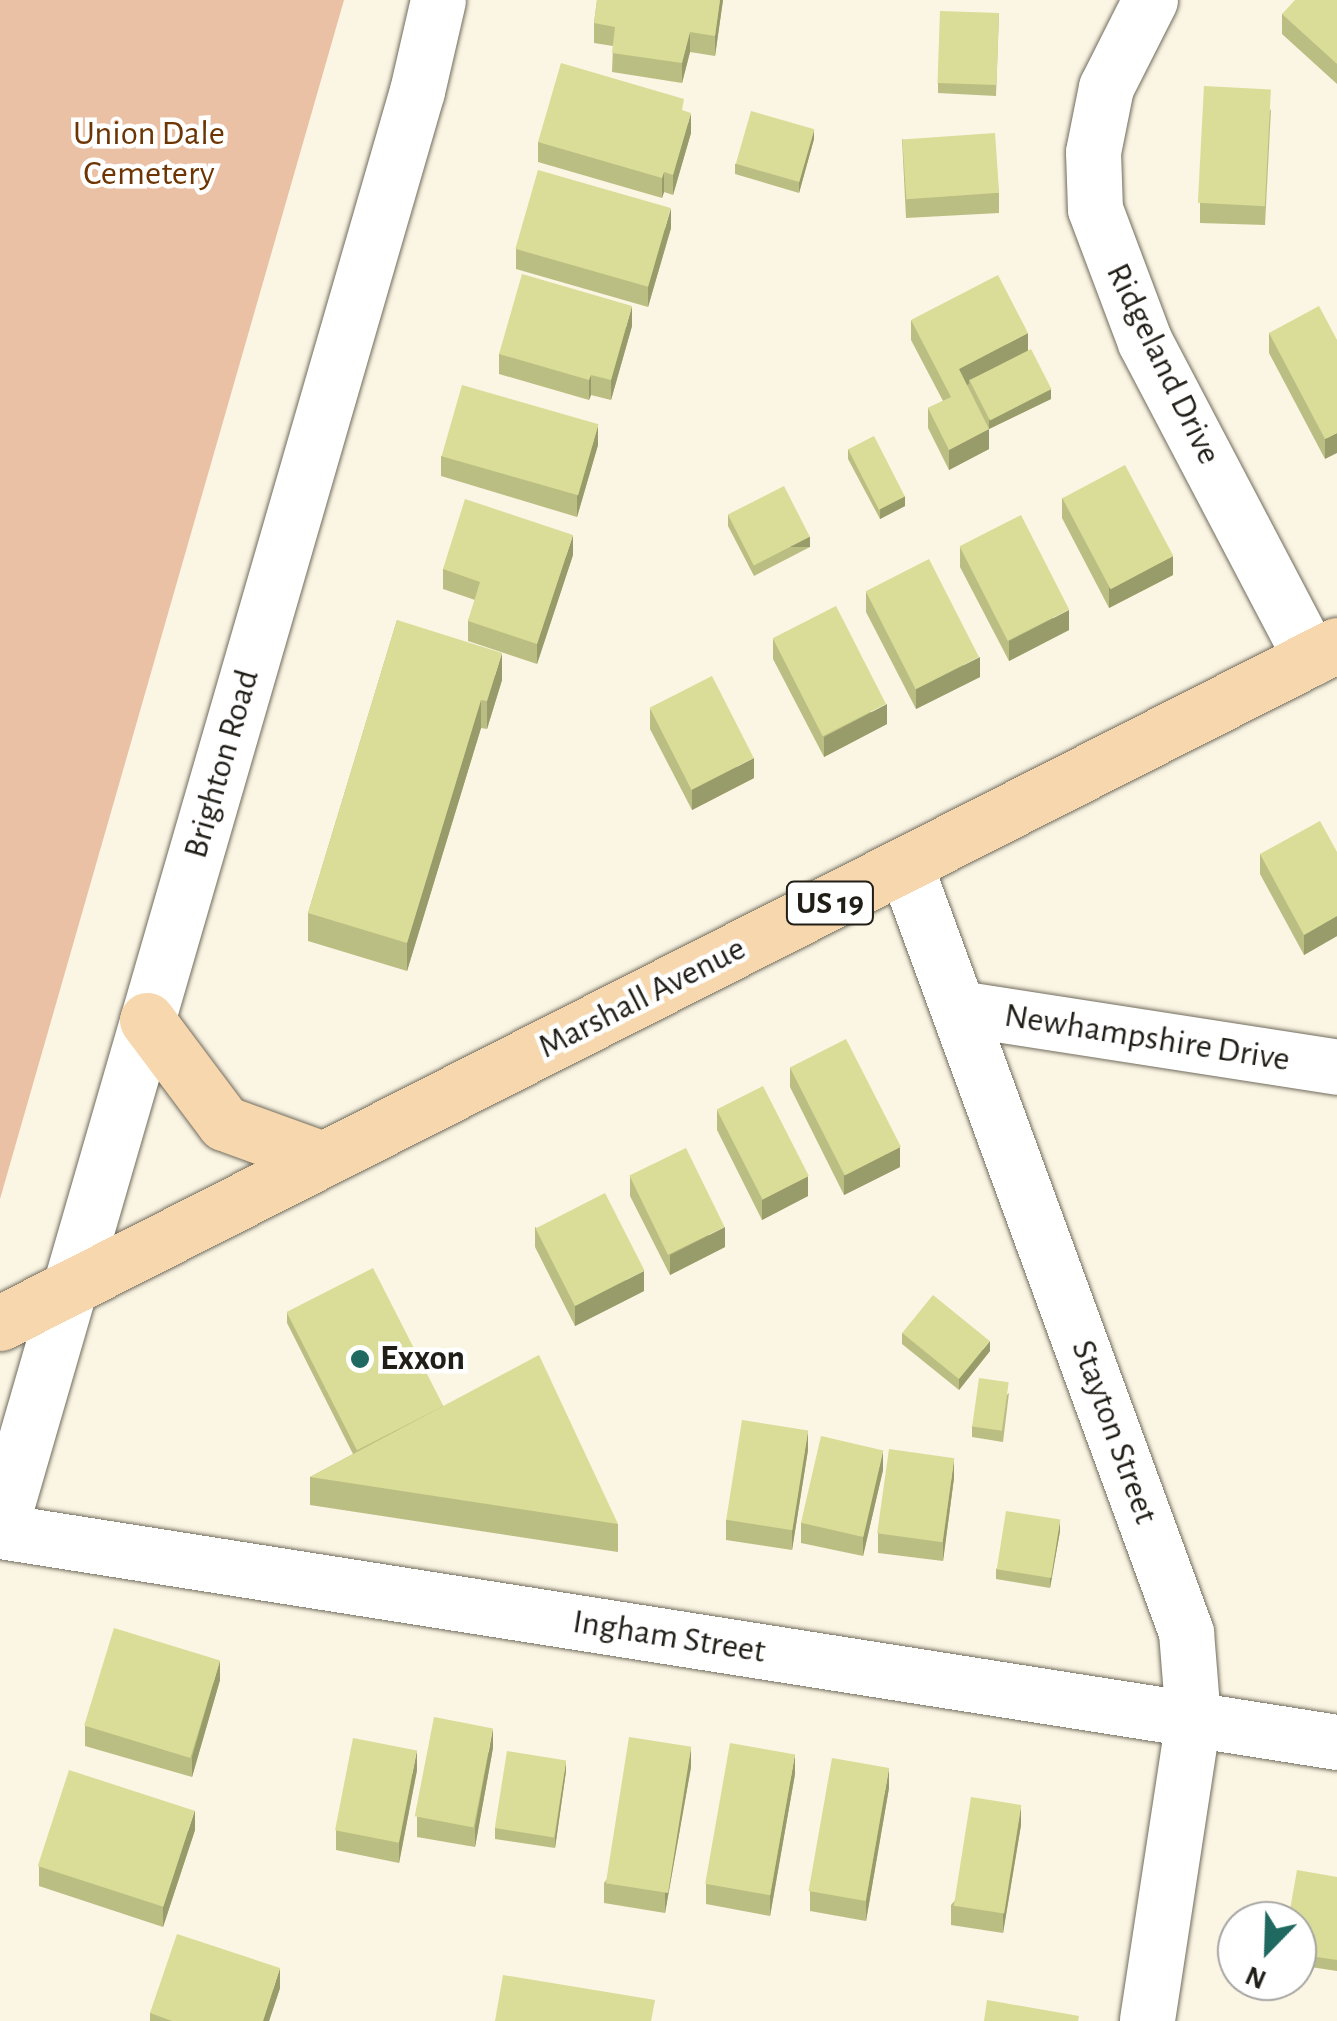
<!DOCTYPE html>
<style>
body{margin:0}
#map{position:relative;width:1337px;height:2021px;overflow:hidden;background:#fbf5e4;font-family:"Alegreya Sans",sans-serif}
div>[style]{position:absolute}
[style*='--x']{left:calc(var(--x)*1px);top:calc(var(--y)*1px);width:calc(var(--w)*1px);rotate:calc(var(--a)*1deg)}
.green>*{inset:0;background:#ebc1a6}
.roads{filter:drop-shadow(0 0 2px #716c5d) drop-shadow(0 0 2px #716c5d)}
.minor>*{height:55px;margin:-27.5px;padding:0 27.5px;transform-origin:27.5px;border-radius:27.5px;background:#fff}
.major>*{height:55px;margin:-27.5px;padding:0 27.5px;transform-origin:27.5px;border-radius:27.5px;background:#f7d7ad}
.wall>*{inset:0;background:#bbbe82}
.shaded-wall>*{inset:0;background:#989b6a;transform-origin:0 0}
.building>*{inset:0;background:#d9dd97;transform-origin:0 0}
.dots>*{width:28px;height:28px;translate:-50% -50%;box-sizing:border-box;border:5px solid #fff;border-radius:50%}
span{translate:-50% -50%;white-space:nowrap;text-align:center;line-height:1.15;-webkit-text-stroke:9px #fff;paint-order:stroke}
.shield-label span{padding:2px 8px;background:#fff;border:2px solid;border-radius:8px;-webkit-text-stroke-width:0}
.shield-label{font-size:32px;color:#201e17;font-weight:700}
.park-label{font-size:35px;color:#6d3503}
.street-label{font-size:35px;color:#201e17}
.poi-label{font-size:35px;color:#201e17;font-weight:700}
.left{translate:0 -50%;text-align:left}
.north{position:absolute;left:1217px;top:1901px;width:100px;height:100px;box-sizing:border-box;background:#fff;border:2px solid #a6a5a2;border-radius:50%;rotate:203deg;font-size:28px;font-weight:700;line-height:40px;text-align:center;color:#201e17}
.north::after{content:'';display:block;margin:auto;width:35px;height:45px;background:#1f6961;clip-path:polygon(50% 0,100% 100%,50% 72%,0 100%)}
</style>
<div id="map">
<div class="green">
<i style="clip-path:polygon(0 0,344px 0,0 1199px)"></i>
</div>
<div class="roads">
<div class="minor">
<i style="--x:1150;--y:0;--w:97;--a:116.8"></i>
<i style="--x:1106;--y:87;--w:66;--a:101.3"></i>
<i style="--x:1093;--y:152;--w:57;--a:88"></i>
<i style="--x:1095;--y:209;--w:142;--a:69.4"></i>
<i style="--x:1145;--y:342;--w:357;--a:62.3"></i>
<i style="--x:905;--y:865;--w:817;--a:69.88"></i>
<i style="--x:1186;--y:1632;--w:87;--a:85.4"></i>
<i style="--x:1193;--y:1719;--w:305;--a:98.7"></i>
<i style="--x:958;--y:1008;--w:384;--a:8.8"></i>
<i style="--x:0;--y:1528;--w:1496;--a:-73.82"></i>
<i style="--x:417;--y:91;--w:93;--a:-77"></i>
<i style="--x:0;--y:1531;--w:1354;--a:8.97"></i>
</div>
<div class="major">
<i style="--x:147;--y:1020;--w:129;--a:53.2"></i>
<i style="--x:224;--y:1123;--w:105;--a:20"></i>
<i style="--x:0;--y:1323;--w:1499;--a:-26.89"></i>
</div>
</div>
<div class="wall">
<i style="clip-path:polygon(597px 0,723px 0,715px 56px,690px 52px,682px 83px,612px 72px,613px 46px,594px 43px,594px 23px)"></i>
<i style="clip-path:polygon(1337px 0,1337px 84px,1282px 34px,1282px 14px)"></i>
<i style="clip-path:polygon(999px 13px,996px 96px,938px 93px,938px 83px)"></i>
<i style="clip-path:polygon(1271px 109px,1265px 225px,1200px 223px,1200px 203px)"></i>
<i style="clip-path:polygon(684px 111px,691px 133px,673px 195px,664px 192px,662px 198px,538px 162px,538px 142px)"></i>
<i style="clip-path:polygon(814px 139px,799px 193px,735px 174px,735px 164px)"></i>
<i style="clip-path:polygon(902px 139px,999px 193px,999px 213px,906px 218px)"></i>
<i style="clip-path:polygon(671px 228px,648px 307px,516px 269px,516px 249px)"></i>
<i style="clip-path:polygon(911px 320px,1028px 350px,1051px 399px,989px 429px,989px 449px,949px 470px,928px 428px,928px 408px,943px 401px,911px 340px)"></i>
<i style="clip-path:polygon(632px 326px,611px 400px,591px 395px,589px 400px,499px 374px,499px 354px)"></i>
<i style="clip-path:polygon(1269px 333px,1337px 340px,1325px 459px,1269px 353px)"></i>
<i style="clip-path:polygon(598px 445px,577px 517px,441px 476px,441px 456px)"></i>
<i style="clip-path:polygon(848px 449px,905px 506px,880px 519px,848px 459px)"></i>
<i style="clip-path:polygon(1062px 498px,1173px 575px,1109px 608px,1062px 518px)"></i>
<i style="clip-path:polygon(728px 515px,810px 547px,754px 576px,728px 526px)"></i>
<i style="clip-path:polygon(960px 547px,1069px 630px,1009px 661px,960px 567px)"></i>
<i style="clip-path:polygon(573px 555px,537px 664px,468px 641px,468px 621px,475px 600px,443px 589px,443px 569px)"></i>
<i style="clip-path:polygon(866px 592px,980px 677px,916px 709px,866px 612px)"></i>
<i style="clip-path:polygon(397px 620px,502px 680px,487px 729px,481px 728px,407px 971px,308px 941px,308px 913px)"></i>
<i style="clip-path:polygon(773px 639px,887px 724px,824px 757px,773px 659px)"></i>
<i style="clip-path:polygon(650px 709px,754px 778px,692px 810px,650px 729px)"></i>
<i style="clip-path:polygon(1337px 852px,1337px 936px,1304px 955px,1260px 874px,1260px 854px)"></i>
<i style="clip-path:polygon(790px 1067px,900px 1167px,844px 1195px,790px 1087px)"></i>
<i style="clip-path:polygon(717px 1110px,808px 1196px,762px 1220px,717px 1130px)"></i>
<i style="clip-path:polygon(630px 1176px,725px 1247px,670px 1275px,630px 1196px)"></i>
<i style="clip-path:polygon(535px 1227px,644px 1291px,575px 1326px,535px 1247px)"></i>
<i style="clip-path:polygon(287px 1312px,443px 1406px,618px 1524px,618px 1552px,310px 1505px,310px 1477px,353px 1454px,287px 1323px)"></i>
<i style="clip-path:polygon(902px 1333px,990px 1351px,959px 1390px,902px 1344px)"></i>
<i style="clip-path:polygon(1009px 1393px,1003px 1442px,972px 1437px,972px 1426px)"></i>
<i style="clip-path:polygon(808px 1450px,792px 1550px,726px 1540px,726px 1520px)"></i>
<i style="clip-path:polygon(883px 1470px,863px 1556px,801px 1543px,801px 1523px)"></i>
<i style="clip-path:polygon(954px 1478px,943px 1561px,878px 1553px,878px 1533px)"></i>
<i style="clip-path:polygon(1060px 1531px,1050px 1588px,996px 1579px,996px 1569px)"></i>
<i style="clip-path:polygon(220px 1680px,192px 1777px,85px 1746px,85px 1726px)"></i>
<i style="clip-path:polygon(493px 1748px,475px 1847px,417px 1837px,417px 1817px)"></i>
<i style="clip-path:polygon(691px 1767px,665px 1913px,604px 1903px,604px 1883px)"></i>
<i style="clip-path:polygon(417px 1770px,399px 1863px,336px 1850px,336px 1830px)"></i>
<i style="clip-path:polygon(566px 1771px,555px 1848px,495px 1839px,495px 1828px)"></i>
<i style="clip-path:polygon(795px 1774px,770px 1916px,706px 1904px,706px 1884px)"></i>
<i style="clip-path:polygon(889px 1788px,866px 1921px,810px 1911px,810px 1891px)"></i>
<i style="clip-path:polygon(1021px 1825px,1003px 1933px,951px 1925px,951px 1905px)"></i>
<i style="clip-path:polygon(195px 1830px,163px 1927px,39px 1886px,39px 1866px)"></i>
<i style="clip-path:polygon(1337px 1877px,1337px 1971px,1297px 1965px,1297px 1921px)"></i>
<i style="clip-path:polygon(280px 1988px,269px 2021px,150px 2021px,150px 2013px)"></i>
</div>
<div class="shaded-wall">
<i style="clip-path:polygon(720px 0,723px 0,715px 56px,715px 36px)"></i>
<i style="clip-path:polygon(690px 32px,690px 52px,682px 83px,682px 63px)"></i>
<i style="clip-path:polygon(691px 113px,691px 133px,673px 195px,673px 175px)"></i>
<i style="clip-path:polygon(814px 129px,814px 139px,799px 193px,799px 182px)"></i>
<i style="clip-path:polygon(664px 172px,664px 192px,662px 198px,662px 178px)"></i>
<i style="clip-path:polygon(671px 208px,671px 228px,648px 307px,648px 287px)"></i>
<i style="clip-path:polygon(632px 306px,632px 326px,611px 400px,611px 380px)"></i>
<i style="clip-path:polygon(1028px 333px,1028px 353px,969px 380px,969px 384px,959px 389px,959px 369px)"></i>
<i style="clip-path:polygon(591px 375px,591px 395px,589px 400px,589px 380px)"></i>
<i style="clip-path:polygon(1051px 389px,1051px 399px,989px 429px,989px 449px,949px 470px,949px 450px,989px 429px,989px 419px)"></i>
<i style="clip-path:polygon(598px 425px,598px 445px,577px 517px,577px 497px)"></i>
<i style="clip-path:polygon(1337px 433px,1337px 453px,1325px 459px,1325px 439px)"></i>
<i style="clip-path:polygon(905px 496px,905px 506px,880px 519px,880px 509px)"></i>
<i style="clip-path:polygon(573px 535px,573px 555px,537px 664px,537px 644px)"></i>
<i style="left:810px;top:537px;width:10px;height:63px;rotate:90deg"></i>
<i style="clip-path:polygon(1173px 556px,1173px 575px,1109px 608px,1109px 588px)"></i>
<i style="clip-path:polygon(1069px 610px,1069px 630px,1009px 661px,1009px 641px)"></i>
<i style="clip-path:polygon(502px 653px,502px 680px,487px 729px,487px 701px)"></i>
<i style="clip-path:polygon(980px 657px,980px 677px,916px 709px,916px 689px)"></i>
<i style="clip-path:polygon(481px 700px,481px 728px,407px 971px,407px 943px)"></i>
<i style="clip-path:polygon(887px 704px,887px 724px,824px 757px,824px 737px)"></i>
<i style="clip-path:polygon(754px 758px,754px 778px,692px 810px,692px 790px)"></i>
<i style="clip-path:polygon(1337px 916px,1337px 936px,1304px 955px,1304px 935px)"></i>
<i style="clip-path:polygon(900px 1147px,900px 1167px,844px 1195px,844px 1175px)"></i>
<i style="clip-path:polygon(808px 1176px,808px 1196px,762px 1220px,762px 1200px)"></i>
<i style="clip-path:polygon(725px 1227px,725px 1247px,670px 1275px,670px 1255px)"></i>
<i style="clip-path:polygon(644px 1271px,644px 1291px,575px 1326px,575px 1306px)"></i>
<i style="clip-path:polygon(990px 1341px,990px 1351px,959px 1390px,959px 1379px)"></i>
<i style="clip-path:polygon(808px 1430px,808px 1450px,792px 1550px,792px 1530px)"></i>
<i style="clip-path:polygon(883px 1450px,883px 1470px,863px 1556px,863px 1536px)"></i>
<i style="clip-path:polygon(954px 1458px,954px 1478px,943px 1561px,943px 1541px)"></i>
<i style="clip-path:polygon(1060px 1520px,1060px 1531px,1050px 1588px,1050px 1577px)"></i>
<i style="clip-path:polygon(220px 1660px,220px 1680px,192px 1777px,192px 1757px)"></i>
<i style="clip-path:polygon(493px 1728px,493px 1748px,475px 1847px,475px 1827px)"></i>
<i style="clip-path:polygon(691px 1747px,691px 1767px,665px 1913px,665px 1893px)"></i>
<i style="clip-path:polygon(417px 1750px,417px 1770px,399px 1863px,399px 1843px)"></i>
<i style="clip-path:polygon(795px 1754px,795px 1774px,770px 1916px,770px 1896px)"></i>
<i style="clip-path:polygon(566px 1760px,566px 1771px,555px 1848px,555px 1838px)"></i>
<i style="clip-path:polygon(889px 1768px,889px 1788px,866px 1921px,866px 1901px)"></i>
<i style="clip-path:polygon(1021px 1805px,1021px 1825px,1003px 1933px,1003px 1913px)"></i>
<i style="clip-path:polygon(195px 1810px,195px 1830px,163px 1927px,163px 1907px)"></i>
<i style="clip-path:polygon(280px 1968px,280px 1988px,269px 2021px,263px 2021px)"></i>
</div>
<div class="building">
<i style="clip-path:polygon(597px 0,720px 0,715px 36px,690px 32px,682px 63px,612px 53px,615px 27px,594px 23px)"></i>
<i style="clip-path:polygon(1295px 0,1337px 0,1337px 64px,1282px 14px)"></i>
<i style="left:940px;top:11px;width:59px;height:72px;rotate:2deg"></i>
<i style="clip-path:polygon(561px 63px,684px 99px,682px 110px,691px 113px,673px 175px,664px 172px,662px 178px,538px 142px)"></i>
<i style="left:1204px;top:86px;width:67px;height:117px;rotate:3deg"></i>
<i style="left:751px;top:111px;width:66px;height:55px;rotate:16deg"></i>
<i style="left:995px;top:133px;width:60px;height:93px;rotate:86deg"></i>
<i style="left:538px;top:170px;width:138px;height:82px;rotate:16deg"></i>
<i style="clip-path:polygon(522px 274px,632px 306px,611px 380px,591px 375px,589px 380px,499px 354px)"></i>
<i style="clip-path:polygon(998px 275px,1028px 333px,959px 369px,989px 429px,949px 450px,928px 408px,951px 397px,911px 320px)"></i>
<i style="clip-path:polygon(1319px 306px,1337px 340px,1337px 433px,1325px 439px,1269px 333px)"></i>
<i style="left:1031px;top:349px;width:45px;height:69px;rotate:63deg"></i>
<i style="left:462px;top:385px;width:142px;height:74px;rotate:16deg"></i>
<i style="left:874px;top:436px;width:68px;height:29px;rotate:63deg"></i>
<i style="left:1125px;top:465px;width:103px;height:71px;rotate:62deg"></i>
<i style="left:784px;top:486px;width:57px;height:63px;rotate:63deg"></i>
<i style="clip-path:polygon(465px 499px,573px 535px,537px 644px,468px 621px,480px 582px,443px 569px)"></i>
<i style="left:1021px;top:515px;width:106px;height:69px;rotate:63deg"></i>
<i style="left:929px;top:559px;width:110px;height:71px;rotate:63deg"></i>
<i style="left:836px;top:606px;width:110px;height:71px;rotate:63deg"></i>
<i style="clip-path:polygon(397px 620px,502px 653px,487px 701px,481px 700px,407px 943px,308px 913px)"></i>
<i style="left:712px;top:676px;width:92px;height:70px;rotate:63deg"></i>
<i style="clip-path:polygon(1320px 821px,1337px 852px,1337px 916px,1304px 935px,1260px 854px)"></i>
<i style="left:846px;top:1039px;width:121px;height:63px;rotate:63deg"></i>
<i style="left:763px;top:1086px;width:101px;height:52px;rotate:63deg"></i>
<i style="left:686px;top:1148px;width:88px;height:63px;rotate:64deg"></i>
<i style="left:605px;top:1193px;width:87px;height:78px;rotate:63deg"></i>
<i style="left:373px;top:1268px;width:155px;height:97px;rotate:63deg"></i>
<i style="left:933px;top:1295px;width:73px;height:49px;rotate:39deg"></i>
<i style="clip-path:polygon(539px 1355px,618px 1524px,310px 1477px)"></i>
<i style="left:979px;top:1378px;width:30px;height:49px;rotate:8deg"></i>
<i style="left:742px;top:1420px;width:67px;height:101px;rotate:9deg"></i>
<i style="left:821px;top:1436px;width:64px;height:89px;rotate:13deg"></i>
<i style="left:889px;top:1449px;width:66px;height:85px;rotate:8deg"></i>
<i style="left:1006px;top:1511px;width:55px;height:59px;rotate:9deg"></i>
<i style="left:114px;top:1628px;width:111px;height:102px;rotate:17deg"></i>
<i style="left:434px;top:1717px;width:60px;height:101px;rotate:11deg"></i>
<i style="left:629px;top:1737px;width:63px;height:148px;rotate:9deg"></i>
<i style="left:353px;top:1738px;width:65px;height:94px;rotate:11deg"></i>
<i style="left:730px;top:1743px;width:66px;height:143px;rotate:10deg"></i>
<i style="left:507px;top:1751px;width:60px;height:78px;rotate:9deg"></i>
<i style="left:832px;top:1758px;width:58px;height:135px;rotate:10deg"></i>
<i style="left:69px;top:1770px;width:132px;height:101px;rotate:18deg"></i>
<i style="left:971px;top:1797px;width:51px;height:110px;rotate:9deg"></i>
<i style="clip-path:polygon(1297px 1870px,1337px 1877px,1337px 1960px,1297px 1954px,1297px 1921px,1288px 1921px)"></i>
<i style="clip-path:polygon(177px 1934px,280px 1968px,263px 2021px,172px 2021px,150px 2013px)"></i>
<i style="clip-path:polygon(503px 1975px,655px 2000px,651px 2021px,495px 2021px)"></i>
<i style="clip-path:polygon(987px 2000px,1079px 2016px,1078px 2021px,984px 2021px)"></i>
</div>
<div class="dots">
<i style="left:360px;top:1359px;background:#1f6961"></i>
</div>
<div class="shield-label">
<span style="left:830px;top:903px">US 19</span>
</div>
<div class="park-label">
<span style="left:149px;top:154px">Union Dale<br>Cemetery</span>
</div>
<div class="street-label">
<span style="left:1163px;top:364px;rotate:64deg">Ridgeland Drive</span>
<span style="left:222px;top:764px;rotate:-74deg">Brighton Road</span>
<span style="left:642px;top:998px;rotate:-27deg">Marshall Avenue</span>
<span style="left:1147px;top:1038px;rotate:9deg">Newhampshire Drive</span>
<span style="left:1114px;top:1432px;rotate:70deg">Stayton Street</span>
<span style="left:669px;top:1637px;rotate:9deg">Ingham Street</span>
</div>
<div class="poi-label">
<span class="left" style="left:380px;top:1359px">Exxon</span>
</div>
<div class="north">N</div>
</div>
